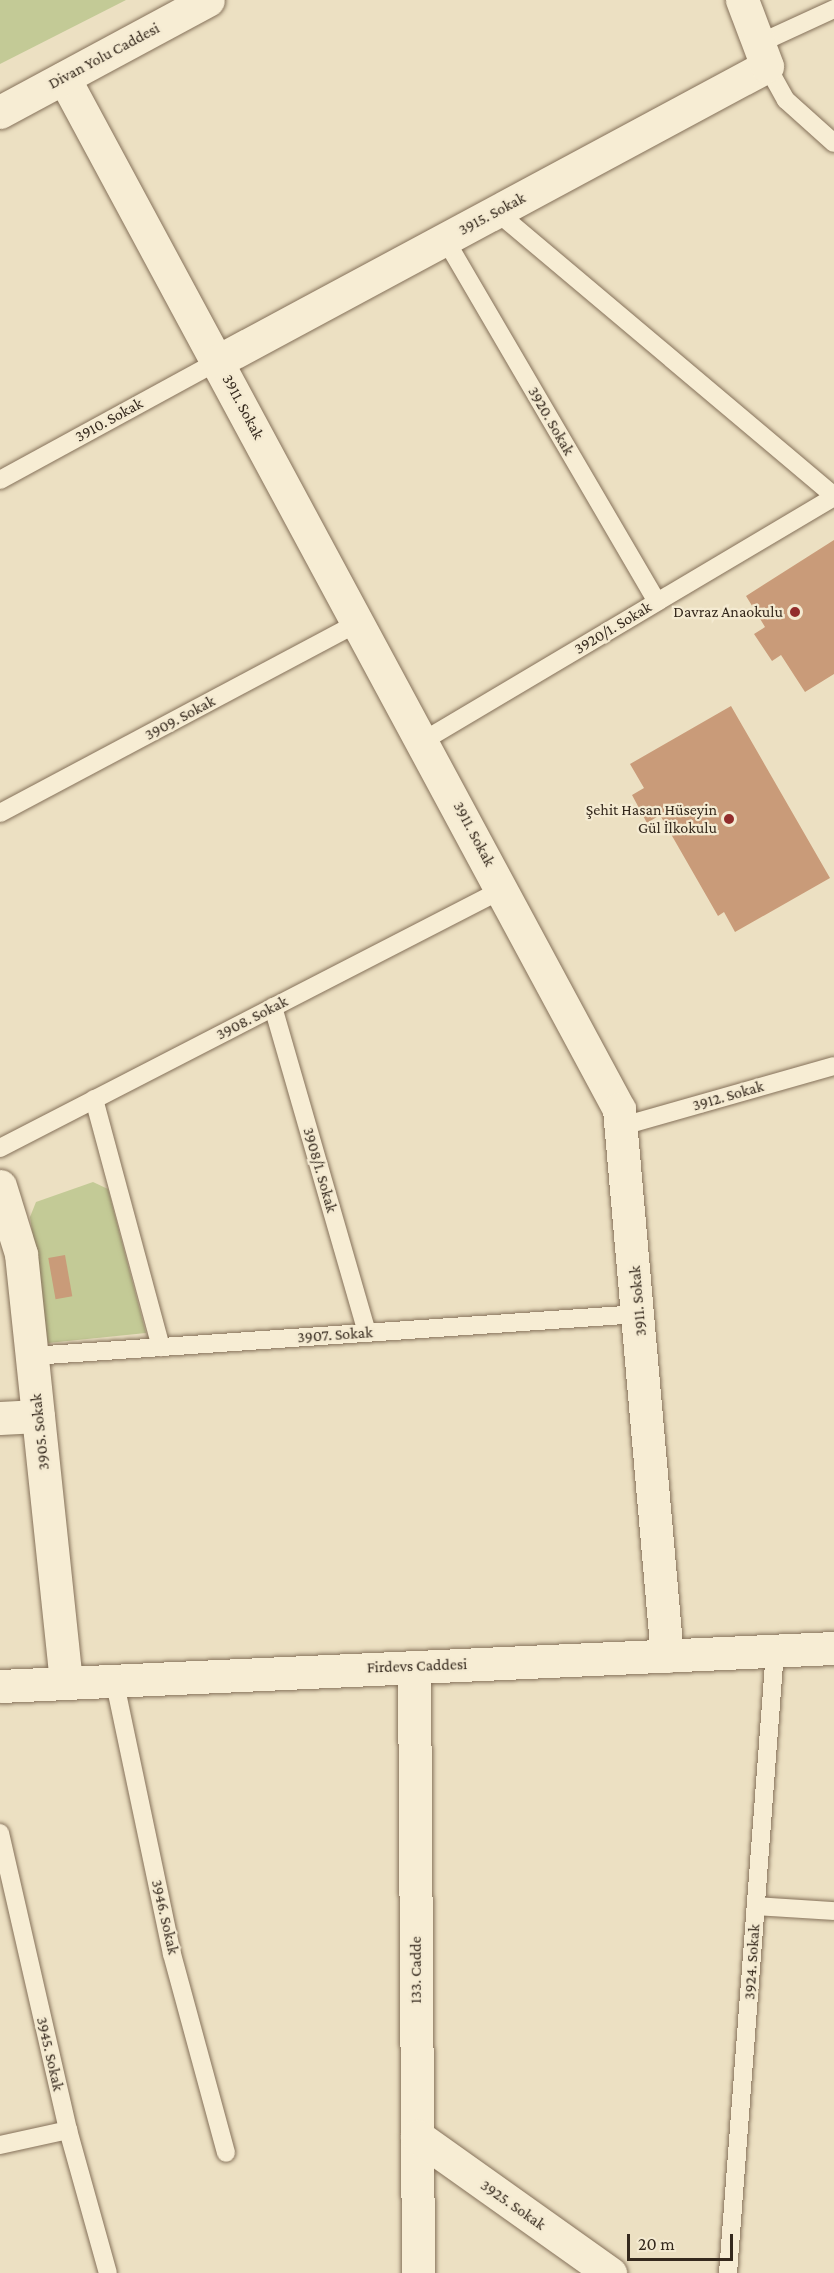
<!DOCTYPE html>
<meta charset="utf-8">
<style>
body{margin:0}
#map{position:relative;width:834px;height:2273px;overflow:hidden;background:#ece0c2;font-family:"Crimson Pro",serif}
div>[style]{position:absolute}
[style*='--x']{left:calc(var(--x)*1px);top:calc(var(--y)*1px);width:calc(var(--w)*1px);rotate:calc(var(--a)*1deg)}
.green>*{inset:0;background:#c3ca96}
.building>*{inset:0;background:#c99b79;transform-origin:0 0}
.roads{filter:drop-shadow(0 0 2px #85715a) drop-shadow(0 0 2px #85715a)}
.service>*{height:18px;margin:-9px;padding:0 9px;transform-origin:9px;border-radius:9px;background:#f7edd4}
.minor>*{height:33px;margin:-16.5px;padding:0 16.5px;transform-origin:16.5px;border-radius:16.5px;background:#f7edd4}
.tertiary>*{height:33px;margin:-16.5px;padding:0 16.5px;transform-origin:16.5px;border-radius:16.5px;background:#f7edd4}
.dots>*{width:16px;height:16px;translate:-50% -50%;box-sizing:border-box;border:3px solid #f4ead1;border-radius:50%}
span{translate:-50% -50%;white-space:nowrap;text-align:center;line-height:1.15;-webkit-text-stroke:4.5px #f4ead1;paint-order:stroke}
.street-label{font-size:16px;color:#35291d}
.poi-label{font-size:16px;color:#35291d}
.right{translate:-100% -50%;text-align:right}
.scale{position:absolute;left:627px;top:2234px;width:106px;height:27px;box-sizing:border-box;border:3px solid #35291d;border-top:0;padding-left:8px;font-size:18px;line-height:21px;white-space:nowrap;color:#35291d;-webkit-text-stroke:4px #f4ead1;paint-order:stroke}
</style>
<div id="map">
<div class="green">
<i style="clip-path:polygon(0 0,126px 0,0 64px)"></i>
<i style="clip-path:polygon(93px 1182px,108px 1189px,146px 1333px,48px 1343px,30px 1217px,36px 1202px)"></i>
</div>
<div class="building">
<i style="clip-path:polygon(834px 540px,834px 674px,805px 692px,781px 655px,772px 661px,754px 634px,765px 627px,746px 596px)"></i>
<i style="clip-path:polygon(731px 706px,830px 878px,735px 932px,724px 912px,718px 916px,660px 815px,647px 823px,632px 795px,644px 788px,630px 764px)"></i>
<i style="left:65px;top:1255px;width:42px;height:17px;rotate:80deg"></i>
</div>
<div class="roads">
<div class="service">
<i style="--x:758;--y:44;--w:84;--a:-24.7"></i>
<i style="--x:767;--y:66;--w:39;--a:61"></i>
<i style="--x:786;--y:100;--w:64;--a:41.9"></i>
<i style="--x:497;--y:212;--w:441;--a:40.1"></i>
<i style="--x:445;--y:239;--w:420;--a:59.7"></i>
<i style="--x:0;--y:480;--w:248;--a:-28.6"></i>
<i style="--x:423;--y:741;--w:478;--a:-30.7"></i>
<i style="--x:0;--y:813;--w:407;--a:-28"></i>
<i style="--x:273;--y:1007;--w:339;--a:73.9"></i>
<i style="--x:94;--y:1099;--w:257;--a:74.9"></i>
<i style="--x:623;--y:1126;--w:219;--a:-15.9"></i>
<i style="--x:0;--y:1148;--w:566;--a:-27.24"></i>
<i style="--x:32;--y:1356;--w:608;--a:-3.96"></i>
<i style="--x:114;--y:1679;--w:281;--a:78.1"></i>
<i style="--x:172;--y:1954;--w:206;--a:74.8"></i>
<i style="--x:0;--y:1833;--w:305;--a:77.1"></i>
<i style="--x:68;--y:2130;--w:148;--a:74.4"></i>
<i style="--x:756;--y:1906;--w:78;--a:3.7"></i>
<i style="--x:0;--y:2145;--w:70;--a:-12.4"></i>
<i style="--x:728;--y:2273;--w:624;--a:-85.68"></i>
</div>
<div class="minor">
<i style="--x:64;--y:78;--w:1171;--a:61.71"></i>
<i style="--x:619;--y:1109;--w:549;--a:84.99"></i>
<i style="--x:218;--y:361;--w:623;--a:-28.25"></i>
<i style="--x:767;--y:66;--w:71;--a:-110.7"></i>
<i style="--x:0;--y:1186;--w:71;--a:72.8"></i>
<i style="--x:21;--y:1254;--w:429;--a:84"></i>
<i style="--x:0;--y:1418;--w:38;--a:-3"></i>
<i style="--x:414;--y:1667;--w:606;--a:89.62"></i>
<i style="--x:417;--y:2136;--w:237;--a:35.4"></i>
</div>
<div class="tertiary">
<i style="--x:0;--y:112;--w:236;--a:-28.3"></i>
<i style="--x:0;--y:1686;--w:835;--a:-2.61"></i>
</div>
</div>
<div class="dots">
<i style="left:795px;top:612px;background:#922d2c"></i>
<i style="left:729px;top:819px;background:#922d2c"></i>
</div>
<div class="street-label">
<span style="left:104px;top:56px;rotate:-28deg">Divan Yolu Caddesi</span>
<span style="left:492px;top:214px;rotate:-28deg">3915. Sokak</span>
<span style="left:243px;top:407px;rotate:62deg">3911. Sokak</span>
<span style="left:109px;top:420px;rotate:-29deg">3910. Sokak</span>
<span style="left:551px;top:421px;rotate:60deg">3920. Sokak</span>
<span style="left:613px;top:628px;rotate:-31deg">3920/1. Sokak</span>
<span style="left:180px;top:718px;rotate:-28deg">3909. Sokak</span>
<span style="left:474px;top:834px;rotate:62deg">3911. Sokak</span>
<span style="left:252px;top:1018px;rotate:-27deg">3908. Sokak</span>
<span style="left:728px;top:1096px;rotate:-16deg">3912. Sokak</span>
<span style="left:320px;top:1170px;rotate:74deg">3908/1. Sokak</span>
<span style="left:638px;top:1301px;rotate:-95deg">3911. Sokak</span>
<span style="left:335px;top:1335px;rotate:-4deg">3907. Sokak</span>
<span style="left:40px;top:1432px;rotate:-96deg">3905. Sokak</span>
<span style="left:417px;top:1666px;rotate:-2deg">Firdevs Caddesi</span>
<span style="left:165px;top:1917px;rotate:77deg">3946. Sokak</span>
<span style="left:752px;top:1962px;rotate:-86deg">3924. Sokak</span>
<span style="left:416px;top:1970px;rotate:-90deg">133. Cadde</span>
<span style="left:50px;top:2054px;rotate:77deg">3945. Sokak</span>
<span style="left:513px;top:2205px;rotate:35deg">3925. Sokak</span>
</div>
<div class="poi-label">
<span class="right" style="left:783px;top:612px">Davraz Anaokulu</span>
<span class="right" style="left:717px;top:819px">Şehit Hasan Hüseyin<br>Gül İlkokulu</span>
</div>
<div class="scale">20 m</div>
</div>
